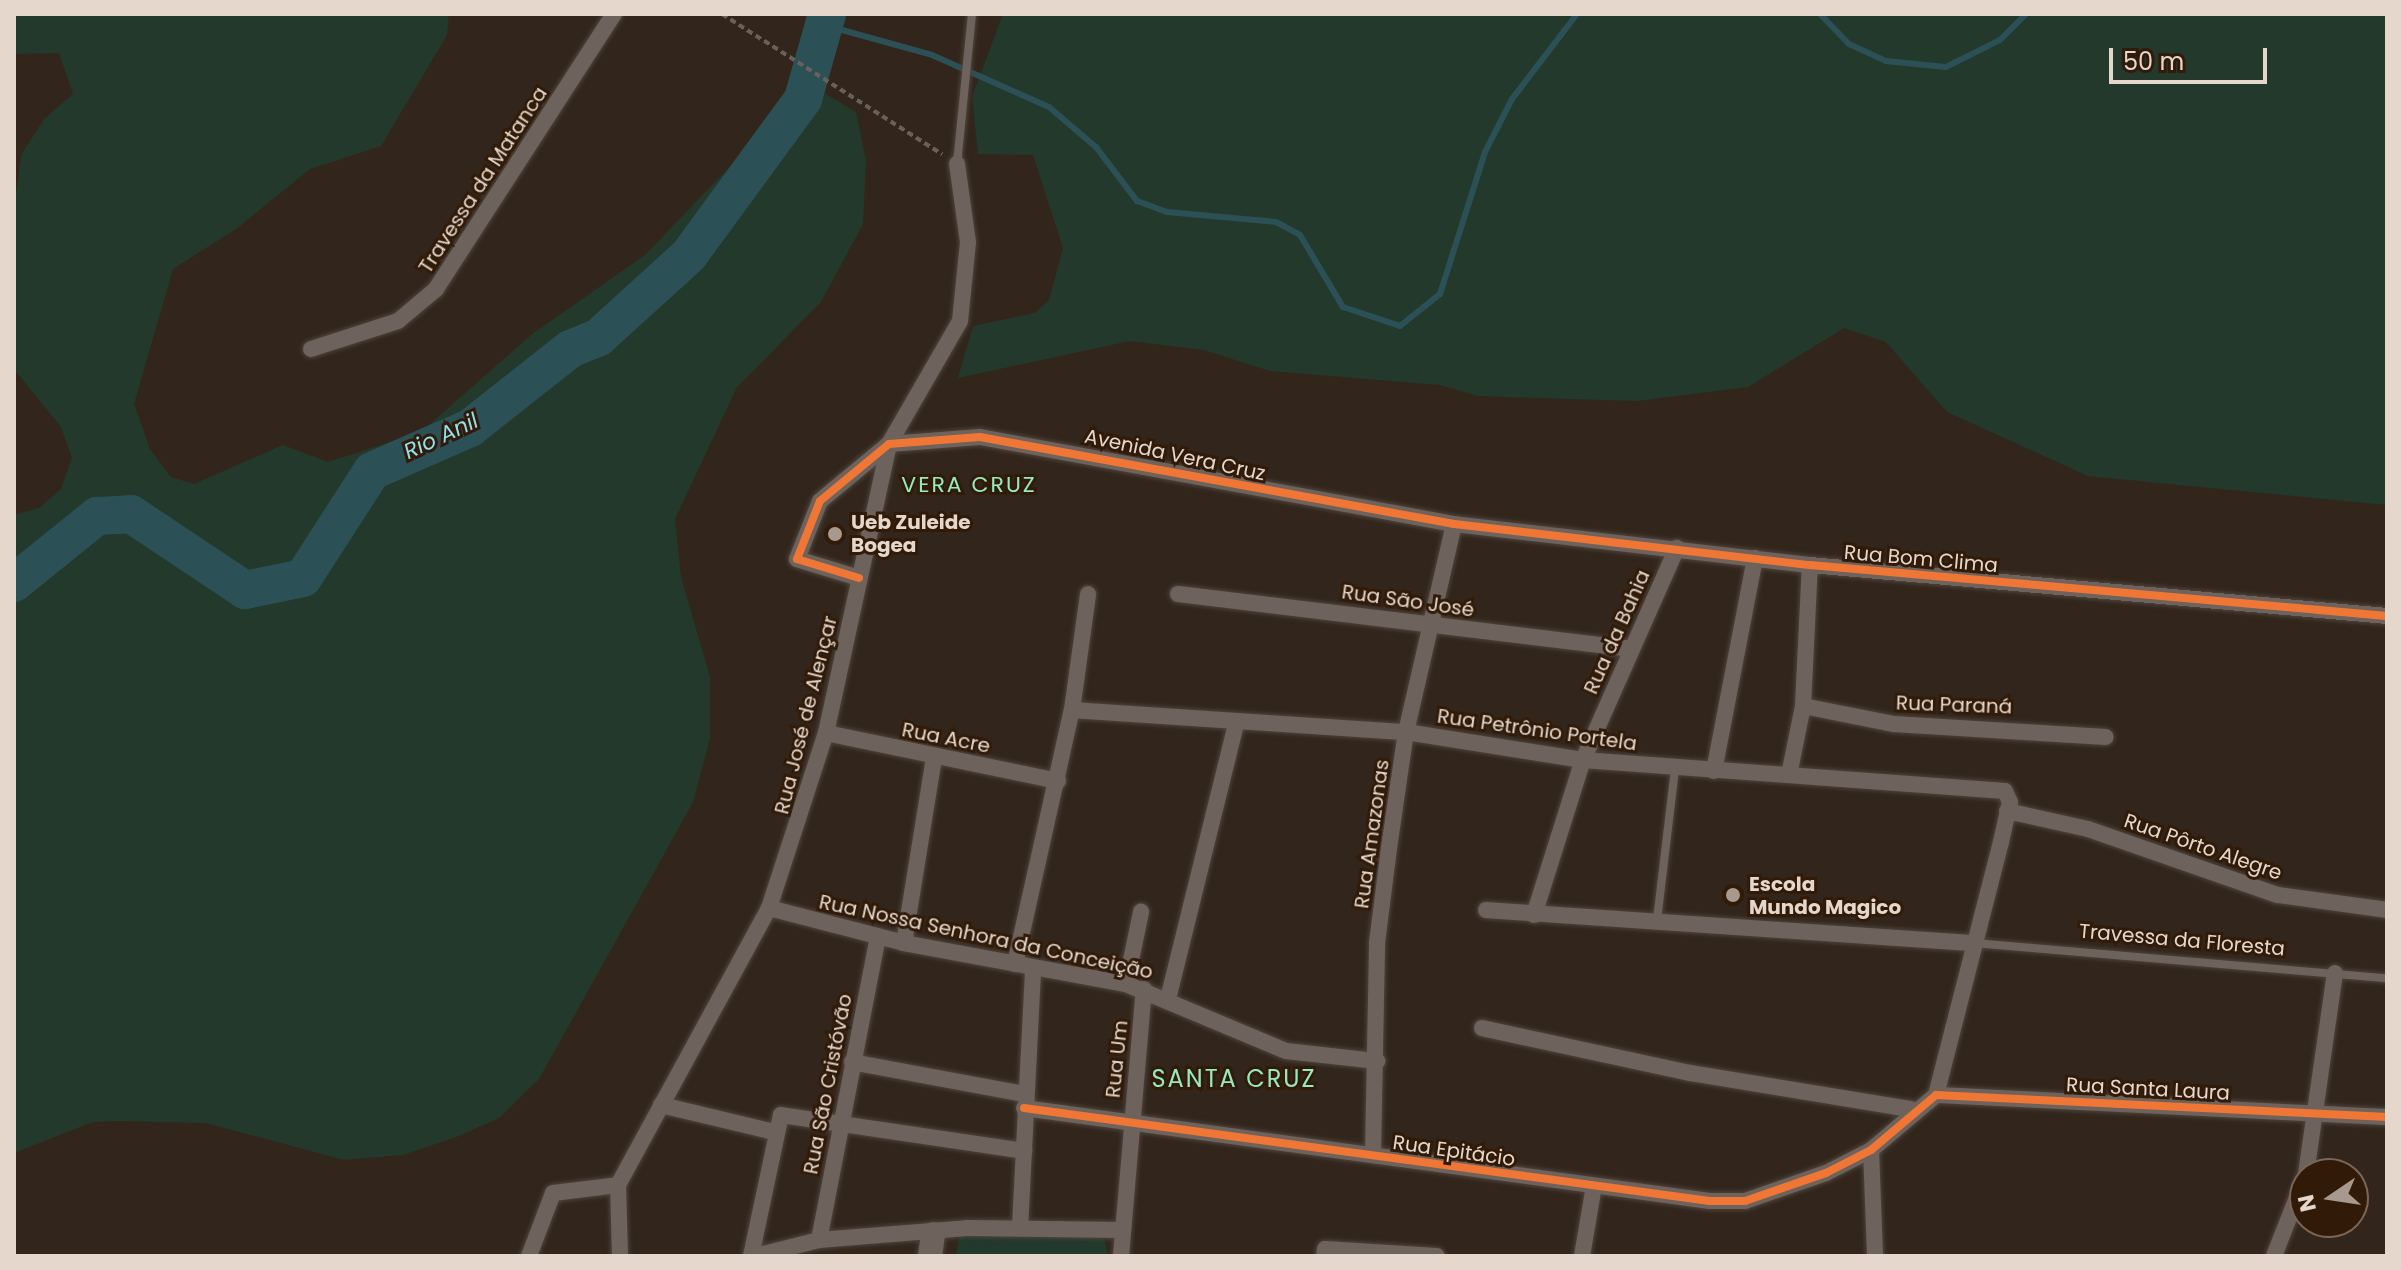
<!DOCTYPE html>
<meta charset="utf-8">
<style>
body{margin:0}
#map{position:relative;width:2401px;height:1270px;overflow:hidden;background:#32261c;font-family:Poppins,sans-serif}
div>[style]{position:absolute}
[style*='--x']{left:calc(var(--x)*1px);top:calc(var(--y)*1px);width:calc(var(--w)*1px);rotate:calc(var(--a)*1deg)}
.green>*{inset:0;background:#22392c}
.stream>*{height:6px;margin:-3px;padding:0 3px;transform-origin:3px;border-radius:3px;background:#2b5157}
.river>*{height:38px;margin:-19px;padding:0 19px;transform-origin:19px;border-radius:19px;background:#2b5157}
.path>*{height:4px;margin-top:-2px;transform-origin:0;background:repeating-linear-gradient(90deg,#696159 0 6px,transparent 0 10px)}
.roads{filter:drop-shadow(0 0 2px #4e443c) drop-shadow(0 0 2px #4e443c)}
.lane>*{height:8px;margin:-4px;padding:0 4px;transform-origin:4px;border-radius:4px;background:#6d635c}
.street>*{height:16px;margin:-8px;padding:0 8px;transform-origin:8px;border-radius:8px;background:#6d635c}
.secondary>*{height:24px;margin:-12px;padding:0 12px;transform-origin:12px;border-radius:12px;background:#6d635c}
.cycleway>*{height:8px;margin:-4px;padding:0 4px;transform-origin:4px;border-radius:4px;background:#f07635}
.dots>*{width:22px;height:22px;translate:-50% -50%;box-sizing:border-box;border:4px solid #311b08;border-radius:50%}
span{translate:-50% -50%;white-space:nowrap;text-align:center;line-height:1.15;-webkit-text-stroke:6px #311b08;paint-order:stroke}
.street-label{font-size:20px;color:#e6d7cc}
.poi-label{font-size:20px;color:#e6d7cc;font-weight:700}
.left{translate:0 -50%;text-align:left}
.water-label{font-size:22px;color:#91dfef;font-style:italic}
.neighbourhood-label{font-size:22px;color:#95eac1;letter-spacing:2px}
.quarter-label{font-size:24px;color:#95eac1;letter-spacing:2px}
.frame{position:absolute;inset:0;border:16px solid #e6d7cc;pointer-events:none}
.north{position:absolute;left:2289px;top:1158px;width:80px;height:80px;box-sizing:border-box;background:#311b08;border:2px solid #796656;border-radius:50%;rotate:257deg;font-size:22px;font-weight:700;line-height:32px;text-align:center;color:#e6d7cc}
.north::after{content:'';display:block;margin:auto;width:28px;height:36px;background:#a7998e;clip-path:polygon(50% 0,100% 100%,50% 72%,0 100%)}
.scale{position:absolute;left:2109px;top:48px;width:158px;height:36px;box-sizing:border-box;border:4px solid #e6d7cc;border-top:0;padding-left:10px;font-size:24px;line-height:28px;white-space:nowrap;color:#e6d7cc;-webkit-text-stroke:6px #311b08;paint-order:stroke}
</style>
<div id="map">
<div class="green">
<i style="clip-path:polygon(14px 14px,449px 14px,447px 35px,381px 146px,310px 169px,236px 229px,173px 269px,134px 404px,150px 449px,171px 477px,194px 484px,283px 445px,328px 462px,421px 432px,531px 335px,645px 255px,809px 84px,856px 112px,866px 161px,863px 224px,821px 302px,737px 387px,675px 519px,681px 577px,710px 677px,710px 738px,693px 802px,539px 1079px,499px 1118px,459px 1136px,403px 1155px,344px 1160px,206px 1123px,120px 1121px,93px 1122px,14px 1153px,14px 515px,39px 508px,61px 489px,72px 458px,61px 427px,14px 369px,14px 212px,21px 155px,44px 119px,73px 94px,59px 53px,14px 54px)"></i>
<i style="clip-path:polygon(1003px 14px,2387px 14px,2387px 505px,2088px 476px,1947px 412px,1886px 342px,1844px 328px,1748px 387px,1637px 401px,1478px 396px,1440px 385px,1270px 371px,1204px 350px,1130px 341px,958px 378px,973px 326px,1035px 313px,1049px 300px,1063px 248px,1033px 155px,978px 154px,972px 97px)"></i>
<i style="clip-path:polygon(960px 1234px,1104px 1237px,1108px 1254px,956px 1255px)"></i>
</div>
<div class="stream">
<i style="--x:1820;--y:14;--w:42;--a:46"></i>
<i style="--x:1849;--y:44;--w:41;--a:24.7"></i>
<i style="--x:1886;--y:61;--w:60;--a:5.7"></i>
<i style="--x:1946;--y:67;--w:60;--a:-26.6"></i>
<i style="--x:2000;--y:40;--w:37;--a:-45"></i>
<i style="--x:824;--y:25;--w:112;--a:15.5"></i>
<i style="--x:932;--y:55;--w:128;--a:24"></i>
<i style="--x:1049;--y:107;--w:62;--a:40.4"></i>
<i style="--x:1096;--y:147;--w:68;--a:52.8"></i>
<i style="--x:1137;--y:201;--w:32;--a:20"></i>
<i style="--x:1167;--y:212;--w:109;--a:5.2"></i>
<i style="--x:1276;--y:222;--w:27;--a:28"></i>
<i style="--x:1300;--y:235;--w:84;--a:59.2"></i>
<i style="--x:1343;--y:307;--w:60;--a:18.4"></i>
<i style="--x:1400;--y:326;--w:51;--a:-38.7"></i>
<i style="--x:1440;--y:294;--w:149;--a:-72.4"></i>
<i style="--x:1485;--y:152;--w:59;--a:-63"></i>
<i style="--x:1512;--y:99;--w:107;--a:-52.6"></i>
</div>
<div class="river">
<i style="--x:14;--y:583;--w:107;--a:-38.9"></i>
<i style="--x:97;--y:516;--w:34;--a:-3"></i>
<i style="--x:131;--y:514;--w:137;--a:33.7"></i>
<i style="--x:245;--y:590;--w:59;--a:-11.7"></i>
<i style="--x:303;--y:578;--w:127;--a:-57.2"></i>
<i style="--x:372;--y:471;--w:107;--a:-23.7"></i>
<i style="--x:470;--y:428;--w:127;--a:-38.3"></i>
<i style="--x:570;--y:349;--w:31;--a:-22"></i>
<i style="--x:599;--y:337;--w:122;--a:-42.3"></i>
<i style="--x:689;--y:255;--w:193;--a:-53.8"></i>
<i style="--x:803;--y:99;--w:88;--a:-74.2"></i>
</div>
<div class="path">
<i style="--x:722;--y:14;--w:261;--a:32.5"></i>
</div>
<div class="roads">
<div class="lane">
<i style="--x:957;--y:164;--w:151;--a:-84.3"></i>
<i style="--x:1657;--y:920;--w:153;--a:-83.2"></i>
<i style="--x:1975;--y:943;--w:413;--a:4.9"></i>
</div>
<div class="street">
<i style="--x:311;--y:349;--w:91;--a:-17.8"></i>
<i style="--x:398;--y:321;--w:50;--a:-40.1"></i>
<i style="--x:436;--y:289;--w:328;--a:-57.1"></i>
<i style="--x:859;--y:578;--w:65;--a:-163"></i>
<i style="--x:797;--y:559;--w:62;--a:-68.4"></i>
<i style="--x:820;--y:501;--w:89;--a:-39.6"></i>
<i style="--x:889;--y:444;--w:91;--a:-4.4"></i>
<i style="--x:980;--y:437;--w:482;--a:10.4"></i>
<i style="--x:1454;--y:524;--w:358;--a:6.6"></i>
<i style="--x:1810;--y:565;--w:579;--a:5.05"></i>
<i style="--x:1178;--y:594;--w:456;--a:6.9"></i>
<i style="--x:1803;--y:706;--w:93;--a:11.2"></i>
<i style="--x:1894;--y:724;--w:212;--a:3.5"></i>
<i style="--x:1072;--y:710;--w:335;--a:3.8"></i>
<i style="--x:1406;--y:732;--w:179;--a:9"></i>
<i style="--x:1583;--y:760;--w:423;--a:4.2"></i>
<i style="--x:2005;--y:791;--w:12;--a:66"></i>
<i style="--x:2010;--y:802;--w:41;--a:102.7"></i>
<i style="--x:2001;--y:842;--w:261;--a:104.4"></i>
<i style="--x:826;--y:733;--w:237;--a:11.7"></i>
<i style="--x:1714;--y:771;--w:217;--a:-79.1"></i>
<i style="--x:1789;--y:775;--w:70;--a:-78.5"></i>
<i style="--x:1803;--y:706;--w:141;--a:-87.2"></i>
<i style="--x:2007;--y:811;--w:83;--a:12.5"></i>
<i style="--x:2088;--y:829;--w:201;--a:19.2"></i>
<i style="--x:2278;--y:895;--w:110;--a:7.8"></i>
<i style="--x:769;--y:908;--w:139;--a:14.5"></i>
<i style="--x:904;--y:943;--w:226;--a:10.5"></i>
<i style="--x:1126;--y:984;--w:173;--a:22.7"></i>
<i style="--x:1286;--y:1051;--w:92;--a:6.3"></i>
<i style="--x:1486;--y:910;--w:489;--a:3.9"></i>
<i style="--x:1534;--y:915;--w:163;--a:-72.5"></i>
<i style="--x:1583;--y:760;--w:232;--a:-66.1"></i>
<i style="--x:904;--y:943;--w:187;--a:-80.8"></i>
<i style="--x:1015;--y:964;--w:260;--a:-77.4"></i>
<i style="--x:1072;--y:710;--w:117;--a:-82.1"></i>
<i style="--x:1126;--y:984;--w:74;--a:-78.2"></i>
<i style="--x:1168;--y:999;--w:283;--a:-76.1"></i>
<i style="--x:1482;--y:1028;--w:213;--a:12.2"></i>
<i style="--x:1690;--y:1073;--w:224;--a:9.3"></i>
<i style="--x:852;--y:1062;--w:176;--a:10.5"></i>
<i style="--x:661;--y:1105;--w:116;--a:13.4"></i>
<i style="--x:1024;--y:1108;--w:692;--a:7.72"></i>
<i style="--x:1710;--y:1201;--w:35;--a:0"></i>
<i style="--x:1745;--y:1201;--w:86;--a:-19.1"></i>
<i style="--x:1826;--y:1173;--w:51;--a:-27.1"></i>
<i style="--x:1871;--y:1150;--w:85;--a:-40.2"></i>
<i style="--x:1936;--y:1095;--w:452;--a:2.8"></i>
<i style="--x:1871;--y:1150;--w:106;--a:87.8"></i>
<i style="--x:1373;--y:1155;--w:212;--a:-88.9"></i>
<i style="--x:1377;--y:943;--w:96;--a:-82.8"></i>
<i style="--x:1389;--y:848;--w:117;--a:-81.7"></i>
<i style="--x:1406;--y:732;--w:213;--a:-77"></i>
<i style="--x:2306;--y:1174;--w:203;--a:-81.8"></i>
<i style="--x:1020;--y:1228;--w:259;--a:-87.1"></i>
<i style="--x:819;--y:1240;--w:309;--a:-79"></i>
<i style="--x:529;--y:1256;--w:67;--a:-69.1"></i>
<i style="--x:553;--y:1193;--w:65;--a:-7"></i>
<i style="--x:620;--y:1256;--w:71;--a:-91.6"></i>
<i style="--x:618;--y:1185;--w:315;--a:-61.4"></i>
<i style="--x:769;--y:908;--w:184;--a:-72"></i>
<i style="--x:826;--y:733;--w:296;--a:-77.7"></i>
<i style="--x:889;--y:444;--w:142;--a:-60"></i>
<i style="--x:960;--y:321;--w:79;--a:-84.2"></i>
<i style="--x:968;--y:242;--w:79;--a:-98"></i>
<i style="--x:751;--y:1256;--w:144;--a:-78"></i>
<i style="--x:781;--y:1115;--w:246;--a:8.4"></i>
<i style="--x:755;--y:1256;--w:66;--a:-14"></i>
<i style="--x:819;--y:1240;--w:148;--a:-4.6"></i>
<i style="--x:967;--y:1228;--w:156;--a:0.7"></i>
<i style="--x:1121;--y:1256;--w:268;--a:-85.1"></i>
<i style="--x:1324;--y:1256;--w:7;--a:-82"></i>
<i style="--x:1325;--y:1249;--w:112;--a:3.6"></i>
<i style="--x:1582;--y:1256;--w:71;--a:-80.3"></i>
<i style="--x:2274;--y:1256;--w:85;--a:-68.6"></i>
</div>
<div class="secondary">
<i style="--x:930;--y:1256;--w:22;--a:-82"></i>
</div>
</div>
<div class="cycleway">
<i style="--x:859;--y:578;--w:65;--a:-163"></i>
<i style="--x:797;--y:559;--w:62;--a:-68.4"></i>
<i style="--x:820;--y:501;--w:89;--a:-39.6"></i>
<i style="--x:889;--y:444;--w:91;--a:-4.4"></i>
<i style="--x:980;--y:437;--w:482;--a:10.4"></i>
<i style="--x:1454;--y:524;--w:358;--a:6.6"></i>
<i style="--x:1810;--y:565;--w:579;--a:5.05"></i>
<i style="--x:1024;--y:1108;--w:692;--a:7.72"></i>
<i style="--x:1710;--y:1201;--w:35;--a:0"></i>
<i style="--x:1745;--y:1201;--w:86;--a:-19.1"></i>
<i style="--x:1826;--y:1173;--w:51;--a:-27.1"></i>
<i style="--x:1871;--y:1150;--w:85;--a:-40.2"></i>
<i style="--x:1936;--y:1095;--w:452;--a:2.8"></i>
</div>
<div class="dots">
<i style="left:835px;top:534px;background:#a7998e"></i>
<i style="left:1733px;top:895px;background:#a7998e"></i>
</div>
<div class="street-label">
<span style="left:483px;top:180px;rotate:-57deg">Travessa da Matanca</span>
<span style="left:1175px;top:455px;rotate:12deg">Avenida Vera Cruz</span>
<span style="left:1921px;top:559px;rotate:5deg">Rua Bom Clima</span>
<span style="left:1408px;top:601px;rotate:8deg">Rua São José</span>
<span style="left:1617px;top:632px;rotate:-66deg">Rua da Bahia</span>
<span style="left:1954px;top:705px;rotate:2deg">Rua Paraná</span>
<span style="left:806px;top:715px;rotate:-76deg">Rua José de Alençar</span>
<span style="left:1537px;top:730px;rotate:8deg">Rua Petrônio Portela</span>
<span style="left:946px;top:738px;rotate:11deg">Rua Acre</span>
<span style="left:1372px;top:834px;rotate:-82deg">Rua Amazonas</span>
<span style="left:2203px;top:847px;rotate:19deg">Rua Pôrto Alegre</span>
<span style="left:986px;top:937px;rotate:12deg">Rua Nossa Senhora da Conceição</span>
<span style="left:2182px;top:940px;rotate:5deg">Travessa da Floresta</span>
<span style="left:1117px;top:1059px;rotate:-84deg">Rua Um</span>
<span style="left:828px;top:1084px;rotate:-79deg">Rua São Cristóvão</span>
<span style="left:2148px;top:1089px;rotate:3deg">Rua Santa Laura</span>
<span style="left:1454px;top:1151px;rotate:8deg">Rua Epitácio</span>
</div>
<div class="poi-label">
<span class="left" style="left:851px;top:534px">Ueb Zuleide<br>Bogea</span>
<span class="left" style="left:1749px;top:896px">Escola<br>Mundo Magico</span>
</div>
<div class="water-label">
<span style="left:441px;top:436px;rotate:-25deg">Rio Anil</span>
</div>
<div class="neighbourhood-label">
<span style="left:969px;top:485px">VERA CRUZ</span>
</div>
<div class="quarter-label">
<span style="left:1234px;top:1079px">SANTA CRUZ</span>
</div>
<div class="frame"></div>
<div class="north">N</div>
<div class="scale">50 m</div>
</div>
